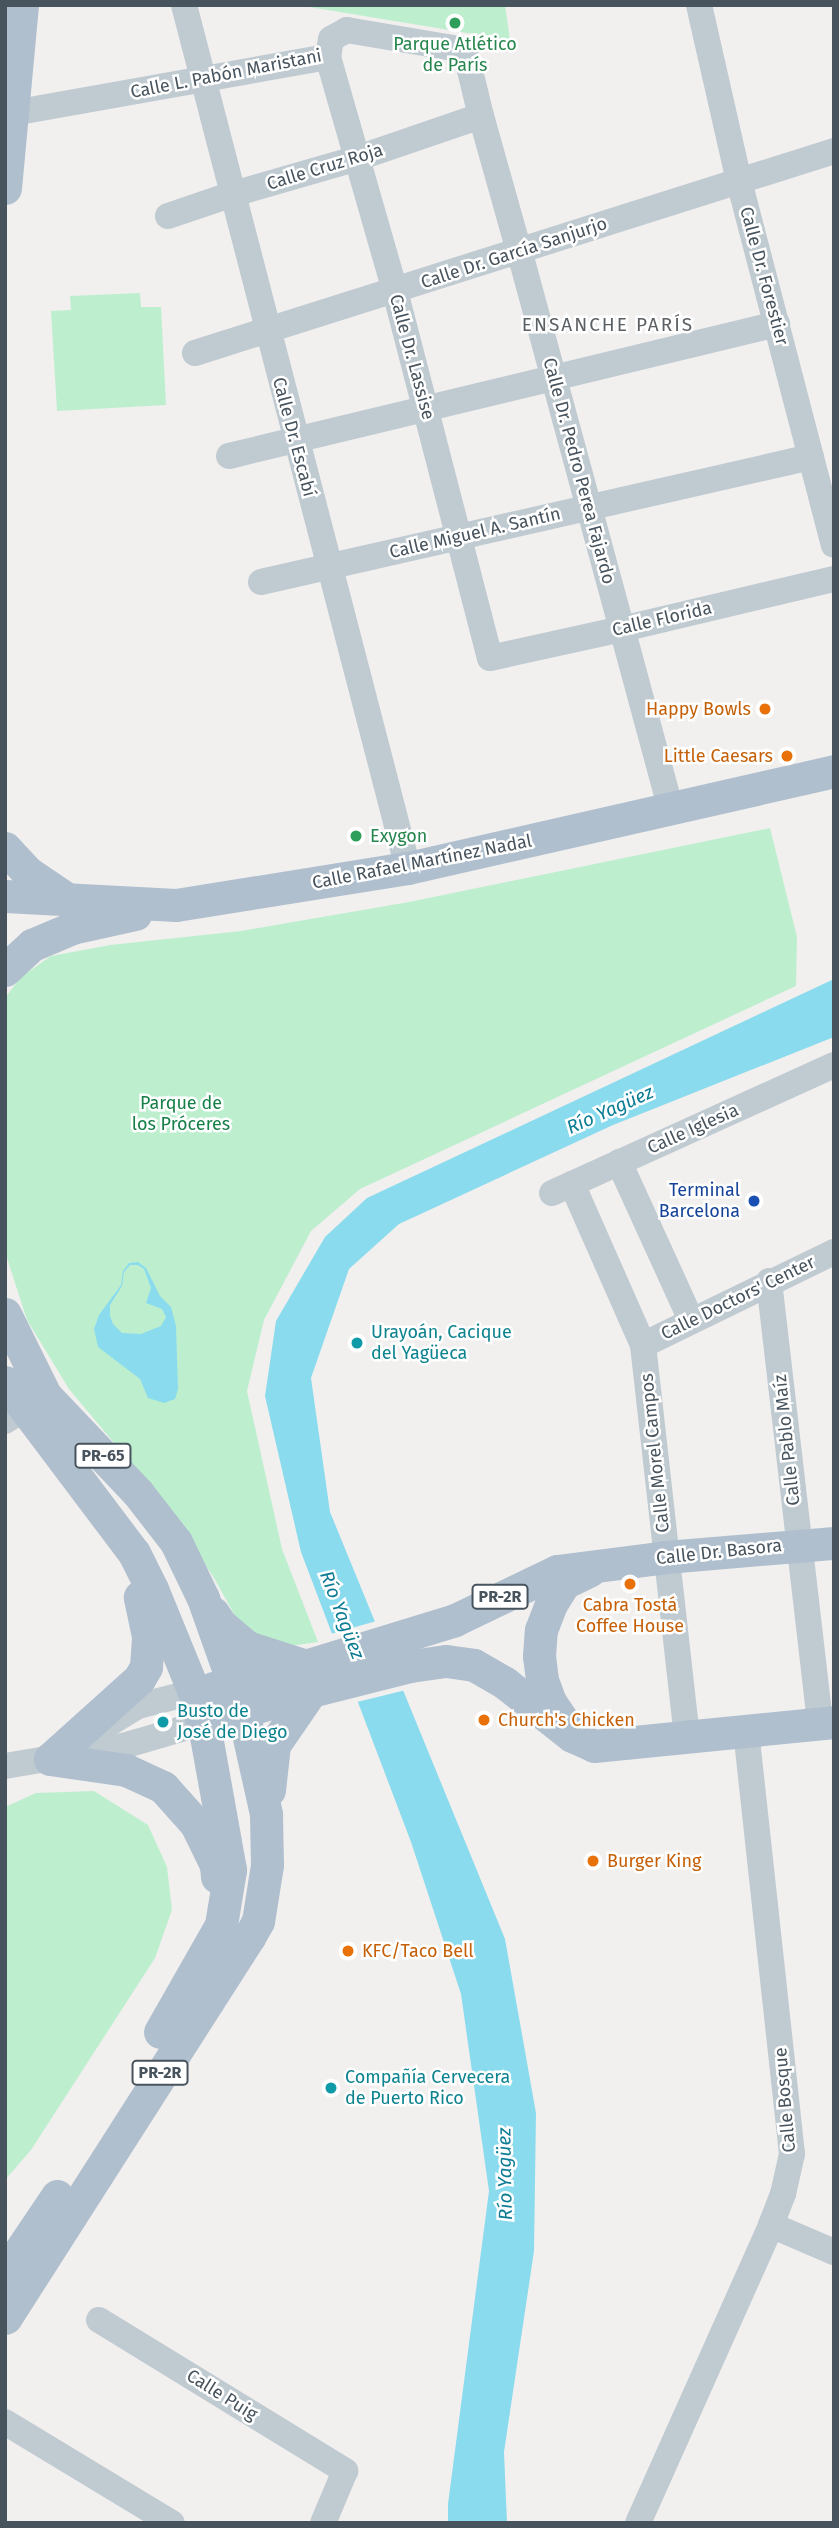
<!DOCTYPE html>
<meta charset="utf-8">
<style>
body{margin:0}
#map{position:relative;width:839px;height:2528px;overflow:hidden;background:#f2efef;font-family:"Fira Sans",sans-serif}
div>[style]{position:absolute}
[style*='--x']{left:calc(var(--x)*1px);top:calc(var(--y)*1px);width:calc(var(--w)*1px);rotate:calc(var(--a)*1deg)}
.green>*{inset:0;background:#bdefcf}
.water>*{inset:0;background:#8adbed}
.pier>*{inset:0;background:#f2efef}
.minor>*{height:26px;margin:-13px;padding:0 13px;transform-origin:13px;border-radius:13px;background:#bfcad1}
.major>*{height:33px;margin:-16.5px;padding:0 16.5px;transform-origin:16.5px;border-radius:16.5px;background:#afbfce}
.dots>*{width:19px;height:19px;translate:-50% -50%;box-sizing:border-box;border:4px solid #fff;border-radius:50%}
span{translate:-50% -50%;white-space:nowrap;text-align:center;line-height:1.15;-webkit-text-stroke:5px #fff;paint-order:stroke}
.shield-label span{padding:2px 5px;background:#fff;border:2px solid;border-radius:5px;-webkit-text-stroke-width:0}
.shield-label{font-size:16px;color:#47535d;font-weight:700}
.leisure-label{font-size:18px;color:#27864d}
.left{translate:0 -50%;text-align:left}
.street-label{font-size:18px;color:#47535d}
.food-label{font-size:18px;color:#c56008}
.right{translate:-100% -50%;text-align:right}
.park-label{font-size:18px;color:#167f47}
.transit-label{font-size:18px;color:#164399}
.culture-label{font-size:18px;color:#0d838f}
.neighbourhood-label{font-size:19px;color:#5b6064;letter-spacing:2px}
.water-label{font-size:19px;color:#0c7c94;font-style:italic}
.frame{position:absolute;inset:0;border:7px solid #47535d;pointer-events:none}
</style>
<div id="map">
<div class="green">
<i style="clip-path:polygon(297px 5px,505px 5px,510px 40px)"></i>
<i style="clip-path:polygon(140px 293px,141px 307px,161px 307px,166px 405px,57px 411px,51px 311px,71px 310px,70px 296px)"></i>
<i style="clip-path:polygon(770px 828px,797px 937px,796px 986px,360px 1189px,311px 1231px,264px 1320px,247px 1391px,282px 1549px,318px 1642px,276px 1648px,243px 1630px,214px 1578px,166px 1505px,69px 1389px,27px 1320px,5px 1252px,5px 998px,21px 977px,51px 956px,110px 945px,241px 931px,409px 902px)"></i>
<i style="clip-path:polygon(94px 1791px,148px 1825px,167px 1867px,172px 1910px,155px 1958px,31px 2150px,5px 2180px,5px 1807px,36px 1793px)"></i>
</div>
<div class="water">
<i style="clip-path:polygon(834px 979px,834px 1037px,613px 1125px,399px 1224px,349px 1269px,311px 1378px,330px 1512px,505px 1939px,536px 2113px,534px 2251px,504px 2452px,507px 2523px,448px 2523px,448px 2504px,489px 2191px,461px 1994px,411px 1842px,301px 1552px,265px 1396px,276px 1321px,325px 1237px,367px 1198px)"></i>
<i style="clip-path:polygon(evenodd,138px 1262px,146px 1268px,160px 1296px,171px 1307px,176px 1326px,178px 1389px,175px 1399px,164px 1403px,148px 1398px,140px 1379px,98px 1347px,94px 1329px,99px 1315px,121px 1285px,123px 1271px,129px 1263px,138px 1262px,130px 1265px,138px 1265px,144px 1269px,151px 1288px,146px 1303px,162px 1309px,166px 1317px,161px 1326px,141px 1334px,122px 1333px,113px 1324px,110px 1316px,110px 1305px,122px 1286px,124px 1272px,130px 1265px)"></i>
</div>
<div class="pier">
<i style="clip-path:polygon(380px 1620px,406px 1690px,353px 1703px,327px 1635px)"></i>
</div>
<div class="minor">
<i style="--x:184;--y:5;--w:892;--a:75.45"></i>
<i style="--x:699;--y:5;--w:180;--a:77.2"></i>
<i style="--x:739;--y:181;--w:376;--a:75.4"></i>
<i style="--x:13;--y:113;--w:320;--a:-10.1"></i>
<i style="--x:168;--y:216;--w:65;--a:-18.7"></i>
<i style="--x:230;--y:195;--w:133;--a:-16.1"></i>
<i style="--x:358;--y:158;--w:130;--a:-18.9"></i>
<i style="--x:195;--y:353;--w:670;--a:-17.54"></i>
<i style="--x:229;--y:456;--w:564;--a:-13.54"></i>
<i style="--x:261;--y:582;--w:564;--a:-12.8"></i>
<i style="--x:671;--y:810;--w:188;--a:-105.1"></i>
<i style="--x:622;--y:629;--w:392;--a:-105.2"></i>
<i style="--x:519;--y:251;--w:140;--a:-105.7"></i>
<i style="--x:481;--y:116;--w:68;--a:-103.6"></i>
<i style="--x:465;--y:50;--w:120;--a:-170.4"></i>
<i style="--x:347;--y:30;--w:18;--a:151"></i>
<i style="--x:331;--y:39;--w:18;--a:99"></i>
<i style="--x:328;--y:57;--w:243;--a:74"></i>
<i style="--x:395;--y:291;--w:379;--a:75.5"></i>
<i style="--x:490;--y:658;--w:135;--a:-12.4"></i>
<i style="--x:622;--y:629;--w:218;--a:-13.3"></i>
<i style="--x:619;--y:1162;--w:174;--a:65.5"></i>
<i style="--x:572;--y:1184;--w:176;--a:66.2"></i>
<i style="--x:643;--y:1345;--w:394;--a:83.6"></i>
<i style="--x:552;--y:1193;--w:310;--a:-24.4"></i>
<i style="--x:769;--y:1281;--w:446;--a:83.4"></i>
<i style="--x:643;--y:1345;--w:212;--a:-26"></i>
<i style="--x:5;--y:1421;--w:43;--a:-32.6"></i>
<i style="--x:97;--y:1731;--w:48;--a:-31.4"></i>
<i style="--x:138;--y:1706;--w:58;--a:-14"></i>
<i style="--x:5;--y:1766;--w:120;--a:-9.6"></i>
<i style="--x:123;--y:1746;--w:82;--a:-16.2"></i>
<i style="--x:771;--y:2225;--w:69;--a:23.2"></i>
<i style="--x:99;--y:2320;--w:289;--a:31.5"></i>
<i style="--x:345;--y:2471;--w:56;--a:112.9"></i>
<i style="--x:5;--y:2422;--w:195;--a:31.2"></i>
<i style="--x:638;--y:2523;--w:326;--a:-65.9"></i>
<i style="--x:771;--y:2225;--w:33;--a:-69"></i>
<i style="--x:783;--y:2194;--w:41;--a:-77.3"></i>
<i style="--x:792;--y:2154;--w:425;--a:-96.2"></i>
</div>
<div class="major">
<i style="--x:5;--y:188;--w:184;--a:-84.7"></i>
<i style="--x:5;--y:848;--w:33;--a:47"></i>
<i style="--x:27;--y:872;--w:48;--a:34"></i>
<i style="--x:5;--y:896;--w:171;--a:3"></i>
<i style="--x:176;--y:905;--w:235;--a:-9.1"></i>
<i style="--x:408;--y:868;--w:437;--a:-12.8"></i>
<i style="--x:5;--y:970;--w:37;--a:-43"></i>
<i style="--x:32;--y:945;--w:43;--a:-23"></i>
<i style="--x:72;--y:928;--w:65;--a:-12.5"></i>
<i style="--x:5;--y:1314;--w:90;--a:63.7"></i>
<i style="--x:45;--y:1395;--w:135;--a:46.5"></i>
<i style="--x:138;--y:1493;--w:62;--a:52.2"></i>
<i style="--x:176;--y:1542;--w:62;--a:64.3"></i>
<i style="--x:203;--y:1598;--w:120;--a:70.5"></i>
<i style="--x:243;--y:1711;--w:106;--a:77.4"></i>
<i style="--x:266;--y:1814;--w:51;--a:88.9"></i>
<i style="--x:267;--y:1865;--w:57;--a:99.1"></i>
<i style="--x:258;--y:1921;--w:18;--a:119"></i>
<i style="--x:249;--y:1937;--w:452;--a:122.6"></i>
<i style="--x:5;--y:1382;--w:214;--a:53"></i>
<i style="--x:134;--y:1553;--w:40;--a:63.4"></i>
<i style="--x:152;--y:1589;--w:111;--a:67.8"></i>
<i style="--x:194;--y:1692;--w:46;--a:74.7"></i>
<i style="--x:206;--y:1736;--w:136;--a:79.8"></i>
<i style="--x:230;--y:1870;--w:56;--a:99.3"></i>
<i style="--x:221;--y:1925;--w:123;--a:119.7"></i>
<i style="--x:213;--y:1613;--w:14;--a:56"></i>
<i style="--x:221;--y:1625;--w:34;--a:40"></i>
<i style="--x:247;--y:1647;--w:59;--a:17.8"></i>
<i style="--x:213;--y:1688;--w:95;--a:-13.4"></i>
<i style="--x:305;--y:1666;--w:157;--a:-17"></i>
<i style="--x:455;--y:1620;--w:113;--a:-25.7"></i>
<i style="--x:557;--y:1571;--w:110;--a:-7.3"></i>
<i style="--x:666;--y:1557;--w:169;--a:-4.8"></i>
<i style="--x:223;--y:1717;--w:92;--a:-16.5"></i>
<i style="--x:311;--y:1691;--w:102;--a:-14.2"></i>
<i style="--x:410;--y:1666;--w:36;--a:-8"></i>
<i style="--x:446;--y:1661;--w:28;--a:8"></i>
<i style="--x:474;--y:1665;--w:36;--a:30"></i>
<i style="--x:505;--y:1683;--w:85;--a:38.3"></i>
<i style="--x:572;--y:1736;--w:24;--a:24"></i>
<i style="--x:594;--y:1746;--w:241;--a:-5.7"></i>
<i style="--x:565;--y:1724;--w:27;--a:-124"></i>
<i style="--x:550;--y:1702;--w:23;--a:-110"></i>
<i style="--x:542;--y:1680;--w:24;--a:-97"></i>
<i style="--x:539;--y:1656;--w:26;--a:-86"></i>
<i style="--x:541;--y:1630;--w:28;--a:-69"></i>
<i style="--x:551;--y:1604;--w:25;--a:-58"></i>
<i style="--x:564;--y:1583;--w:28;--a:-26"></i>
<i style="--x:50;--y:1759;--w:77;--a:8.2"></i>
<i style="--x:126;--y:1770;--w:41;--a:24.7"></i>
<i style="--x:163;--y:1787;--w:50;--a:48.3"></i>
<i style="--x:196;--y:1824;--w:46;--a:64"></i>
<i style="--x:216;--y:1865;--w:12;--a:85"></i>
<i style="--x:50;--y:1759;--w:120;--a:-42"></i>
<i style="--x:139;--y:1679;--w:14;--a:-60"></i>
<i style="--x:146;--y:1667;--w:31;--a:-86"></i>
<i style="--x:148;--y:1636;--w:40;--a:-102"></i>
<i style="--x:269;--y:1790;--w:45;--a:-83.7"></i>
<i style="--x:274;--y:1745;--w:65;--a:-55.6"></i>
<i style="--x:5;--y:2273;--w:93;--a:-56"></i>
</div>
<div class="dots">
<i style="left:455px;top:23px;background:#2e9e5b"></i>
<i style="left:765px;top:709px;background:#e8710a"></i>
<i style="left:787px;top:756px;background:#e8710a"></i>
<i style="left:356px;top:836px;background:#2e9e5b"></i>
<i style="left:754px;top:1201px;background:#1a4fb4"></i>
<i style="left:357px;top:1343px;background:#0f9aa8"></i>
<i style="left:630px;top:1584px;background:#e8710a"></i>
<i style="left:484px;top:1720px;background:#e8710a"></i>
<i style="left:163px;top:1722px;background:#0f9aa8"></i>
<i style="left:593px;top:1861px;background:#e8710a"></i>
<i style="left:348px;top:1951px;background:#e8710a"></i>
<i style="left:331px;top:2088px;background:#0f9aa8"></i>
</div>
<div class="shield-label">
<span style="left:103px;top:1456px">PR-65</span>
<span style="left:500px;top:1597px">PR-2R</span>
<span style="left:160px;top:2073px">PR-2R</span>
</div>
<div class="leisure-label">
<span style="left:455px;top:55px">Parque Atlético<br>de París</span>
<span class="left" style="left:370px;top:836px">Exygon</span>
</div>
<div class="street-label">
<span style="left:226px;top:74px;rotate:-11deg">Calle L. Pabón Maristani</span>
<span style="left:325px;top:167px;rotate:-17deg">Calle Cruz Roja</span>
<span style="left:514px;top:253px;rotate:-18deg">Calle Dr. García Sanjurjo</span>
<span style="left:764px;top:276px;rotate:75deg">Calle Dr. Forestier</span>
<span style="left:412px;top:357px;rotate:75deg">Calle Dr. Lassise</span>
<span style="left:294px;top:437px;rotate:75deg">Calle Dr. Escabí</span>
<span style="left:579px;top:471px;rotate:75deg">Calle Dr. Pedro Perea Fajardo</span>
<span style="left:475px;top:533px;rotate:-13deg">Calle Miguel A. Santín</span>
<span style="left:662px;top:619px;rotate:-13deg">Calle Florida</span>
<span style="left:422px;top:862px;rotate:-11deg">Calle Rafael Martínez Nadal</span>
<span style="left:693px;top:1129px;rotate:-24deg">Calle Iglesia</span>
<span style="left:738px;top:1298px;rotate:-26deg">Calle Doctors' Center</span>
<span style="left:787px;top:1440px;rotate:-96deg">Calle Pablo Maíz</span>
<span style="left:655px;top:1453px;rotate:-96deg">Calle Morel Campos</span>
<span style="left:719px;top:1552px;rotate:-6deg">Calle Dr. Basora</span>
<span style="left:785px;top:2100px;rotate:-95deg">Calle Bosque</span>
<span style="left:222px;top:2395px;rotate:32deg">Calle Puig</span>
</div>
<div class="food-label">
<span class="right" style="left:751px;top:709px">Happy Bowls</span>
<span class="right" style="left:773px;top:756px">Little Caesars</span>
<span style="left:630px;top:1616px">Cabra Tostá<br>Coffee House</span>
<span class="left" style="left:498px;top:1720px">Church's Chicken</span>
<span class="left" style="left:607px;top:1861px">Burger King</span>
<span class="left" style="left:362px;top:1951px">KFC/Taco Bell</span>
</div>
<div class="park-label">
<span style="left:181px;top:1114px">Parque de<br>los Próceres</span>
</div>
<div class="transit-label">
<span class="right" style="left:740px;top:1201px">Terminal<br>Barcelona</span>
</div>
<div class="culture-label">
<span class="left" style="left:371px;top:1343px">Urayoán, Cacique<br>del Yagüeca</span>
<span class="left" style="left:177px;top:1722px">Busto de<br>José de Diego</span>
<span class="left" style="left:345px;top:2088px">Compañía Cervecera<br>de Puerto Rico</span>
</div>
<div class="neighbourhood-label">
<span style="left:608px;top:325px">ENSANCHE PARÍS</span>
</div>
<div class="water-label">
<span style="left:610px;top:1110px;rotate:-24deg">Río Yagüez</span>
<span style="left:342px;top:1615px;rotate:69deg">Río Yagüez</span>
<span style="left:505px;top:2174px;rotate:-91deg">Río Yagüez</span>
</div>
<div class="frame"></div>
</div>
